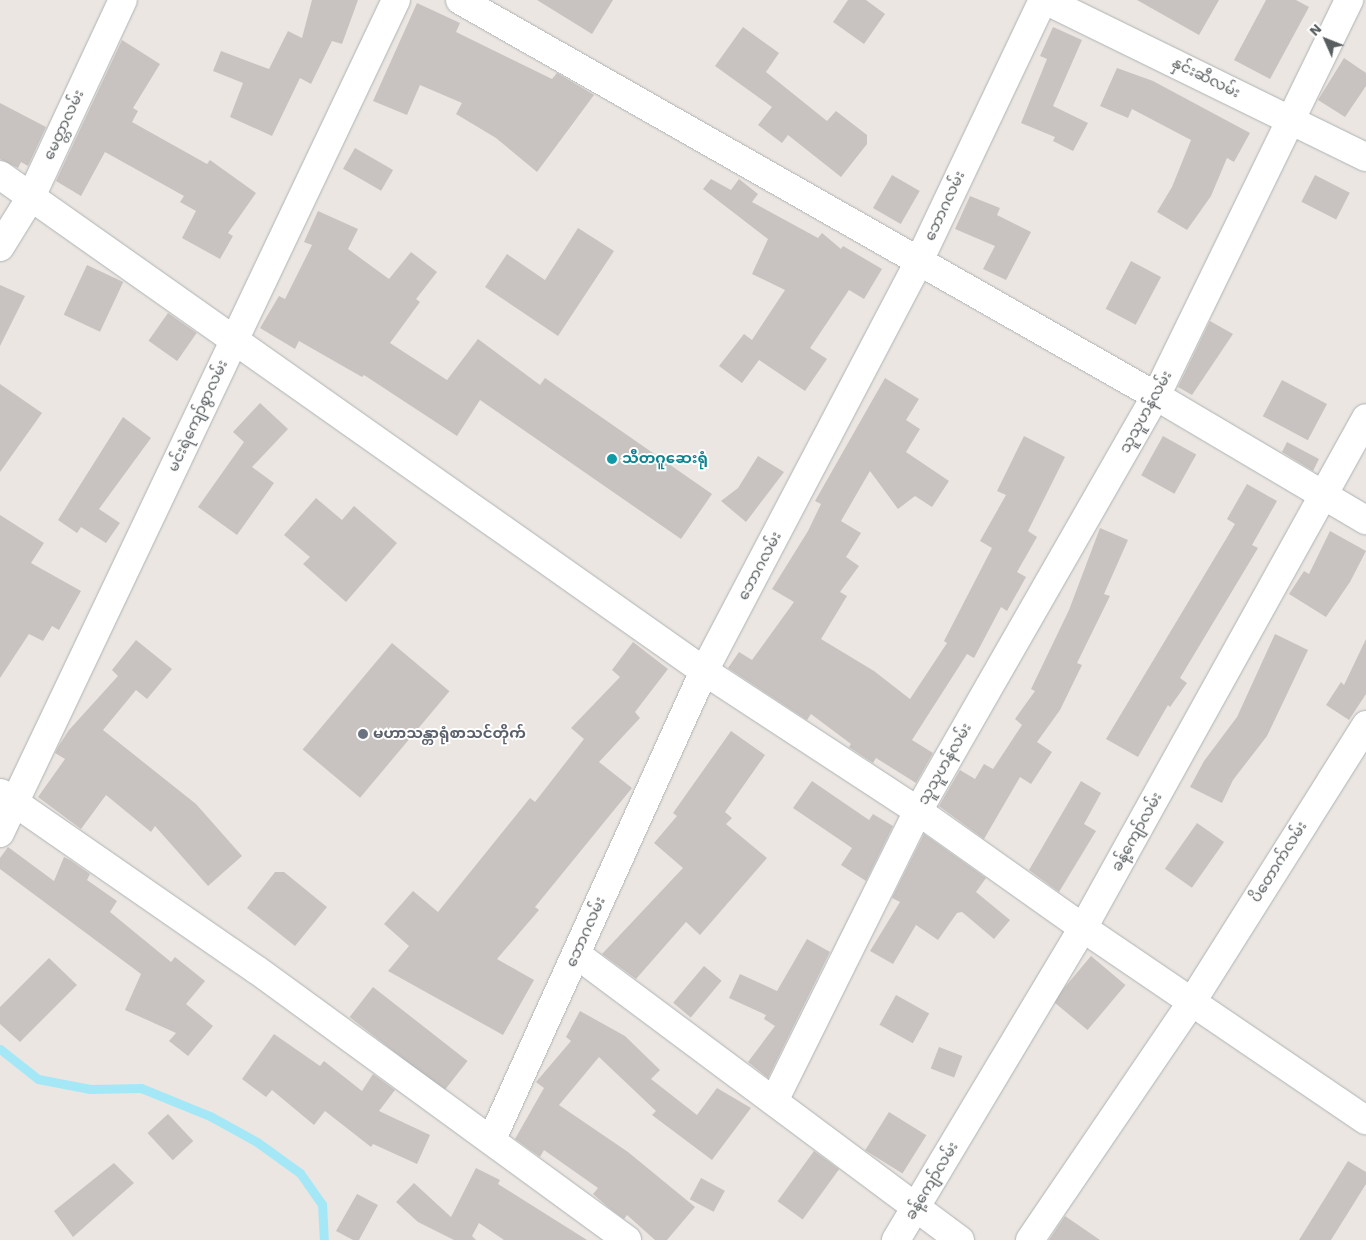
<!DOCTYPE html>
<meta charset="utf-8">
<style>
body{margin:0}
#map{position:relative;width:1366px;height:1240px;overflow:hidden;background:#ebe6e1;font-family:"Work Sans","Noto Sans Myanmar",sans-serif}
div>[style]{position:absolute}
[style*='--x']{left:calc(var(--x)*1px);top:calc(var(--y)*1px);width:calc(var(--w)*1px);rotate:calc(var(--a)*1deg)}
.stream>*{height:9px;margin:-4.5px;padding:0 4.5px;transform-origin:4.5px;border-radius:4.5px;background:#a4e8f7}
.building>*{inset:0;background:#c8c3c0;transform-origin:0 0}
.roads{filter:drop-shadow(0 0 1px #aeb3b5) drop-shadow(0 0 1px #aeb3b5)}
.minor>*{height:28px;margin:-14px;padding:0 14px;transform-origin:14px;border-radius:14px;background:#fff}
.dots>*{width:14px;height:14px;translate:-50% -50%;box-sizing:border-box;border:2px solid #fff;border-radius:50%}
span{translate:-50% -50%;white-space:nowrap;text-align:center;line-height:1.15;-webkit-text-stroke:4px #fff;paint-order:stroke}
.street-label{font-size:15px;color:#595e60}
.culture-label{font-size:15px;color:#0d838f;font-weight:700}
.left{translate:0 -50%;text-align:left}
.worship-label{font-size:15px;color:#5b616d;font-weight:700}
.north{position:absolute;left:1301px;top:15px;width:50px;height:50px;-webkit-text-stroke:4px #fff;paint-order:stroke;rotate:314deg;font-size:14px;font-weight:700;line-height:20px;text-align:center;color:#595e60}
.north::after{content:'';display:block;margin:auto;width:18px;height:22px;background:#595e60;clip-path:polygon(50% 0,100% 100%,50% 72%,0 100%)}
</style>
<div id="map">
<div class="stream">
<i style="--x:0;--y:1049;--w:48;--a:38.3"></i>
<i style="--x:38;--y:1079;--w:53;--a:10.9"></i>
<i style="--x:90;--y:1089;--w:51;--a:-1.1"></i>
<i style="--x:141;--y:1088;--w:74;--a:22.1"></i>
<i style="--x:210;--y:1116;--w:54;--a:29"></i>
<i style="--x:257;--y:1142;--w:53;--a:35.8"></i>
<i style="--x:300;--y:1173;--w:38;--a:55"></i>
<i style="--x:322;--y:1204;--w:36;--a:87"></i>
</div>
<div class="building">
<i style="clip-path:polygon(312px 0,358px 0,342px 44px,332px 41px,311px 84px,300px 78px,272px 136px,230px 117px,243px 83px,213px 71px,221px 51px,269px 69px,288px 31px,302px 38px)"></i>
<i style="clip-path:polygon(537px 0,613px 0,592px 34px)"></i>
<i style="clip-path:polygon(848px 0,866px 0,885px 14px,864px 44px,833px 22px)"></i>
<i style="clip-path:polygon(1137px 0,1219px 0,1199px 35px)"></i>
<i style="clip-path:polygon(1266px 0,1296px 0,1309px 7px,1270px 79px,1234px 60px)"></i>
<i style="clip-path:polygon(417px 3px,460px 23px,456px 32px,552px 79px,557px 73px,594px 95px,537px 172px,496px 138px,456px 114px,462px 103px,420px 85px,407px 115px,373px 101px)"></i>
<i style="clip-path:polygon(743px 27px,779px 53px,766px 72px,827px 121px,836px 111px,867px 135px,867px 144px,841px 177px,788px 135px,782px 143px,758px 125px,772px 107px,715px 66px)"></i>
<i style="clip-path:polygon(1053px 27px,1082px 40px,1053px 106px,1088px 123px,1073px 151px,1053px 141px,1055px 137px,1021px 123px,1047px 59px,1040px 56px)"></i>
<i style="clip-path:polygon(122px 40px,160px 64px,133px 108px,138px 111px,132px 122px,207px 164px,210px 160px,256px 193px,228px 233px,233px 236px,220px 259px,182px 238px,196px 211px,180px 202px,184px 196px,105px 152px,81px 196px,56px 181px)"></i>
<i style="clip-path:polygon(1344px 58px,1366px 73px,1366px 86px,1345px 117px,1318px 100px)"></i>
<i style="clip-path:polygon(1117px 68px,1153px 81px,1250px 133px,1234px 162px,1227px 158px,1211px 196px,1187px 230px,1157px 212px,1172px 187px,1191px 140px,1132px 109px,1128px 118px,1100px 106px)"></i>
<i style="clip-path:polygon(0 103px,46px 127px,28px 166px,21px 162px,18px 168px,0 159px)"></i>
<i style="left:355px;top:148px;width:44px;height:24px;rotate:30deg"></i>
<i style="left:892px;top:175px;width:32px;height:38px;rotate:30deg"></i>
<i style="left:1315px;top:175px;width:39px;height:30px;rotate:27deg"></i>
<i style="clip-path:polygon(711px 179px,731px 190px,739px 179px,758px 194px,752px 202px,818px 238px,822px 233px,841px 249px,843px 246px,882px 269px,864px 299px,849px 290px,810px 348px,827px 359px,805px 391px,759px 360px,742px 383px,719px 366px,744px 334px,752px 340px,785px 290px,752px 274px,768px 239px,703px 189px)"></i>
<i style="clip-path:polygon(970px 196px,1000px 208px,997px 215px,1031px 232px,1006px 280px,983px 269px,995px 246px,955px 229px)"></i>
<i style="clip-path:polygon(318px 211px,358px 229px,348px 249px,389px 279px,411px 252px,437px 272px,416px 299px,420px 302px,390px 343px,447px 380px,478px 339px,540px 385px,545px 378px,712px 494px,681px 539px,480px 400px,457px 436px,364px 375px,362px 377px,299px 341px,295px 349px,260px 328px,279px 296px,285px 299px,312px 245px,304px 242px)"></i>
<i style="clip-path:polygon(578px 228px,614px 251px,558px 336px,485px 287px,507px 254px,545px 280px)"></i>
<i style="left:1131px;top:261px;width:34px;height:54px;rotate:28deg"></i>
<i style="left:87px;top:265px;width:40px;height:55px;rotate:25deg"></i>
<i style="clip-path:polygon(0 285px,25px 296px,0 346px)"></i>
<i style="left:168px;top:313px;width:35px;height:34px;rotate:35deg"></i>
<i style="clip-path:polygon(1210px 321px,1233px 334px,1192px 395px,1178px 387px)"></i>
<i style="clip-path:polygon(885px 378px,919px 399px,906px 420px,920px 429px,906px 452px,949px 481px,932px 507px,915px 496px,898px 509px,870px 471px,841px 521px,861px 533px,846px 557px,859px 566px,840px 592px,847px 596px,821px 639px,874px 671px,910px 699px,947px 643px,944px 641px,992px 548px,980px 541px,1006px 495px,997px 491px,1024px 436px,1065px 457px,1028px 531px,1037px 537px,1017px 572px,1026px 577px,1007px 611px,1001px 607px,974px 658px,967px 654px,912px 740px,933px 753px,916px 783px,876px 758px,873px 763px,849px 747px,851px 744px,811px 714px,807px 720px,728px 668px,739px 652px,752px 660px,794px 602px,772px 589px,808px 531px,821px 504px,815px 501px)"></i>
<i style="left:1282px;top:380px;width:51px;height:41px;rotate:28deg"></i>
<i style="clip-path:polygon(0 384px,42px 413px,0 472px)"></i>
<i style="clip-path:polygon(260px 403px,288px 429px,252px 467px,274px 483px,237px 535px,198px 507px,244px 442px,233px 432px)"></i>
<i style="clip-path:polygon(123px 417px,151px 438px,99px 509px,120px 523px,106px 543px,81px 527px,77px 533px,58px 520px)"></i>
<i style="left:1163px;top:436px;width:38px;height:45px;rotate:29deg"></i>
<i style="clip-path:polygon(1287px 442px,1319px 459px,1313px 471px,1282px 452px)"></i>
<i style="clip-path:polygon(758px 456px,784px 472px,746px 522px,721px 501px,738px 488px)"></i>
<i style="clip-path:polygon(1247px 484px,1277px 501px,1252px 545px,1258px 548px,1180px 678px,1187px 683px,1170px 707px,1168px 705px,1138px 757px,1106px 739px,1235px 524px,1227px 519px)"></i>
<i style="clip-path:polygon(316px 498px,342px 520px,354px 506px,397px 543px,346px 602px,303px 564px,310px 557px,284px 535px)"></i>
<i style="clip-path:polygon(0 515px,44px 543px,31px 563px,81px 591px,59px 630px,52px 626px,43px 641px,29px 634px,0 678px)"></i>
<i style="clip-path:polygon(1100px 528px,1128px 540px,1104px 594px,1110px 596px,1077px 663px,1082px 665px,1060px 710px,1037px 742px,1052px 752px,1031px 784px,1020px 777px,984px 839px,939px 806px,960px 770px,975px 779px,984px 764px,993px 769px,1022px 725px,1015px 719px,1035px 691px,1031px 689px,1069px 610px)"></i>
<i style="clip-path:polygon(1330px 531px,1366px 551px,1350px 582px,1326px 617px,1289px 594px,1304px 571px,1309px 574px)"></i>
<i style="clip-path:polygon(1275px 634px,1308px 650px,1267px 736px,1233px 780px,1222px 803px,1190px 787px,1204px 761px,1237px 717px)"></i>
<i style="clip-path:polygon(1366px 639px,1366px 694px,1349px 720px,1326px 705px,1341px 682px,1344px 685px)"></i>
<i style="clip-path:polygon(136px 640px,172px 669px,147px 699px,136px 690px,103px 730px,196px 804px,242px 856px,208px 886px,155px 826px,151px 832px,106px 795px,81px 829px,38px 797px,65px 759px,55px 753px,58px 747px,69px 730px,118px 676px,112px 670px)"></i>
<i style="clip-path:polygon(633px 642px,668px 669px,635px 712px,640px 718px,599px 762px,632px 788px,535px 907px,539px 910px,497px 959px,534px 980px,503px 1035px,388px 971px,409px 946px,384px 924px,413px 891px,438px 912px,530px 798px,535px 802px,584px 739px,571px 728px,620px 677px,612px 670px)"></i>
<i style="left:392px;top:643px;width:75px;height:139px;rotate:40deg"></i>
<i style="clip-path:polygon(731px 731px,765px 755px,725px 812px,732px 818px,726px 824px,767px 858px,700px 935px,686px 922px,636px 979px,602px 954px,683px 868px,654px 843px,677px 816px,673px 813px)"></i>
<i style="clip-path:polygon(812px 781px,869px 820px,873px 814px,893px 826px,866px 881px,841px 865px,852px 848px,793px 808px)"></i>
<i style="clip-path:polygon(1081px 781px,1101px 793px,1084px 824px,1096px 831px,1059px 892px,1029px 870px)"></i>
<i style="left:1197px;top:823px;width:33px;height:56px;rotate:35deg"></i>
<i style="clip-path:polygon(924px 834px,986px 878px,976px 892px,1010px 920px,994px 939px,962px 912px,957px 913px,938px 940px,916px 925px,893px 964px,870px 951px,900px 902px,892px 898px)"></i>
<i style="clip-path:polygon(8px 847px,54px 881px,64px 857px,70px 860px,90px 874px,87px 880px,117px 901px,110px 912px,171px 962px,175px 957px,205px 981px,186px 1004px,213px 1026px,188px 1056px,169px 1041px,176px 1033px,125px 1010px,141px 974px,0 869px,0 858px)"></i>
<i style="clip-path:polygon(275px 872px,284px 872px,327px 907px,295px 946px,247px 908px)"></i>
<i style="clip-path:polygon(807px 939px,830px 952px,768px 1078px,748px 1062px,775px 1026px,764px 1019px,766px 1015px,729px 998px,740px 974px,777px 991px)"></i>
<i style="left:1091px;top:956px;width:45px;height:59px;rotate:40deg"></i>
<i style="clip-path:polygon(49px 958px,77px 985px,20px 1042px,0 1024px,0 1007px)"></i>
<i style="left:704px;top:966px;width:23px;height:48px;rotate:40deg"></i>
<i style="left:373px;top:987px;width:120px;height:38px;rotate:38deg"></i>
<i style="left:896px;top:995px;width:38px;height:34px;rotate:29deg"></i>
<i style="clip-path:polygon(580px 1011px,625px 1036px,660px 1070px,651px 1079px,697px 1115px,717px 1088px,751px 1108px,712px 1160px,652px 1115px,656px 1111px,599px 1057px,559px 1105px,628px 1152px,695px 1207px,667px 1240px,655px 1240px,627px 1215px,624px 1219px,608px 1207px,593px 1194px,598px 1188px,544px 1150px,540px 1157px,515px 1139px,544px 1088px,536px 1082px,571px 1041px,566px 1037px)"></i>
<i style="clip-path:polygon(274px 1034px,320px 1066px,324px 1061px,362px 1091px,373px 1074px,395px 1090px,379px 1111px,430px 1135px,417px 1164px,373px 1144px,371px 1147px,325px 1111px,314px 1125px,272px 1090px,266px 1097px,242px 1079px)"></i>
<i style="left:939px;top:1047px;width:25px;height:23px;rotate:21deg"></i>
<i style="left:889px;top:1112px;width:44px;height:45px;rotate:32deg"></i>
<i style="left:168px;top:1114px;width:37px;height:28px;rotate:47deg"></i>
<i style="left:814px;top:1151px;width:31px;height:62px;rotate:36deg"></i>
<i style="clip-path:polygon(1348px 1161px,1366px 1172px,1366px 1184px,1331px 1240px,1299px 1240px)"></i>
<i style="clip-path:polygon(114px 1163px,134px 1183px,73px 1237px,54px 1211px)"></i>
<i style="clip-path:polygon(476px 1168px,500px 1180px,498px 1184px,587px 1240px,504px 1240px,479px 1223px,472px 1236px,476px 1240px,454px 1240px,418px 1222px,396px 1202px,414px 1183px,451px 1217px)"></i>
<i style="left:701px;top:1178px;width:27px;height:24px;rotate:28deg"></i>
<i style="clip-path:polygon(357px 1194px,378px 1205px,359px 1240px,353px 1240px,336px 1231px)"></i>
<i style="clip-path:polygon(1065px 1216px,1100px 1240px,1049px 1240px)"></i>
</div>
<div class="roads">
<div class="minor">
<i style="--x:460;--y:0;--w:801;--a:29.64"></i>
<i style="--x:1156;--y:396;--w:244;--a:30.6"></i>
<i style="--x:1045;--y:0;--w:357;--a:26.1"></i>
<i style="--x:0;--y:175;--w:861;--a:35.17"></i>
<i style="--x:704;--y:671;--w:256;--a:33.2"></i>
<i style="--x:918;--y:811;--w:202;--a:35.3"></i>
<i style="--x:1083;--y:928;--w:342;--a:34.2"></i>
<i style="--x:0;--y:247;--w:59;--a:-58.2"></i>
<i style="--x:31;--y:197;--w:217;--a:-65"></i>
<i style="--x:1;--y:793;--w:311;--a:34.7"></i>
<i style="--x:257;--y:970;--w:458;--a:36.1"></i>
<i style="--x:0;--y:833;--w:922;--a:-64.57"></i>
<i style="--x:576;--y:954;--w:479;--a:36.7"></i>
<i style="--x:774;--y:1101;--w:324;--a:-63.6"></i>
<i style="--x:918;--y:811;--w:478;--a:-60.2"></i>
<i style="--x:1156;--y:396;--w:441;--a:-64"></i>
<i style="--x:492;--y:1139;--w:514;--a:-65.63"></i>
<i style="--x:704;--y:671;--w:463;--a:-62.3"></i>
<i style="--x:919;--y:261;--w:289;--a:-64.6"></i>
<i style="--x:896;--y:1240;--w:364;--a:-59.1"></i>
<i style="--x:1083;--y:928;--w:583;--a:-60.97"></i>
<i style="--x:1030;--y:1240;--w:290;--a:-55.8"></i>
<i style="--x:1193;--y:1000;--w:325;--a:-57.8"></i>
</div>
</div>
<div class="dots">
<i style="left:612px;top:459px;background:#0f9aa8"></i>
<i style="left:363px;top:734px;background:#6b7280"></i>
</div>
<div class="street-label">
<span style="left:1206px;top:78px;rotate:26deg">နှင်းဆီလမ်း</span>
<span style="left:64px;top:125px;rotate:-65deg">မေတ္တာလမ်း</span>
<span style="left:945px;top:206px;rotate:-65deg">ဘောဂလမ်း</span>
<span style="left:1146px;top:412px;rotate:-61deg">သူသူဟန်လမ်း</span>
<span style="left:198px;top:416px;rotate:-65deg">မင်းရဲကျော်စွာလမ်း</span>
<span style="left:760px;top:566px;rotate:-62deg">ဘောဂလမ်း</span>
<span style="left:945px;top:764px;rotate:-60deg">သူသူဟန်လမ်း</span>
<span style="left:1137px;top:832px;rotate:-61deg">ခန့်ကျော်လမ်း</span>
<span style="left:1279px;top:862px;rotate:-58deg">ပိတောက်လမ်း</span>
<span style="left:586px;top:932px;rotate:-66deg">ဘောဂလမ်း</span>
<span style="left:932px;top:1181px;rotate:-59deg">ခန့်ကျော်လမ်း</span>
</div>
<div class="culture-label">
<span class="left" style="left:622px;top:459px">သီတဂူဆေးရုံ</span>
</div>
<div class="worship-label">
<span class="left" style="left:373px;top:734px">မဟာသန္တာရုံစာသင်တိုက်</span>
</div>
<div class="north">N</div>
</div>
